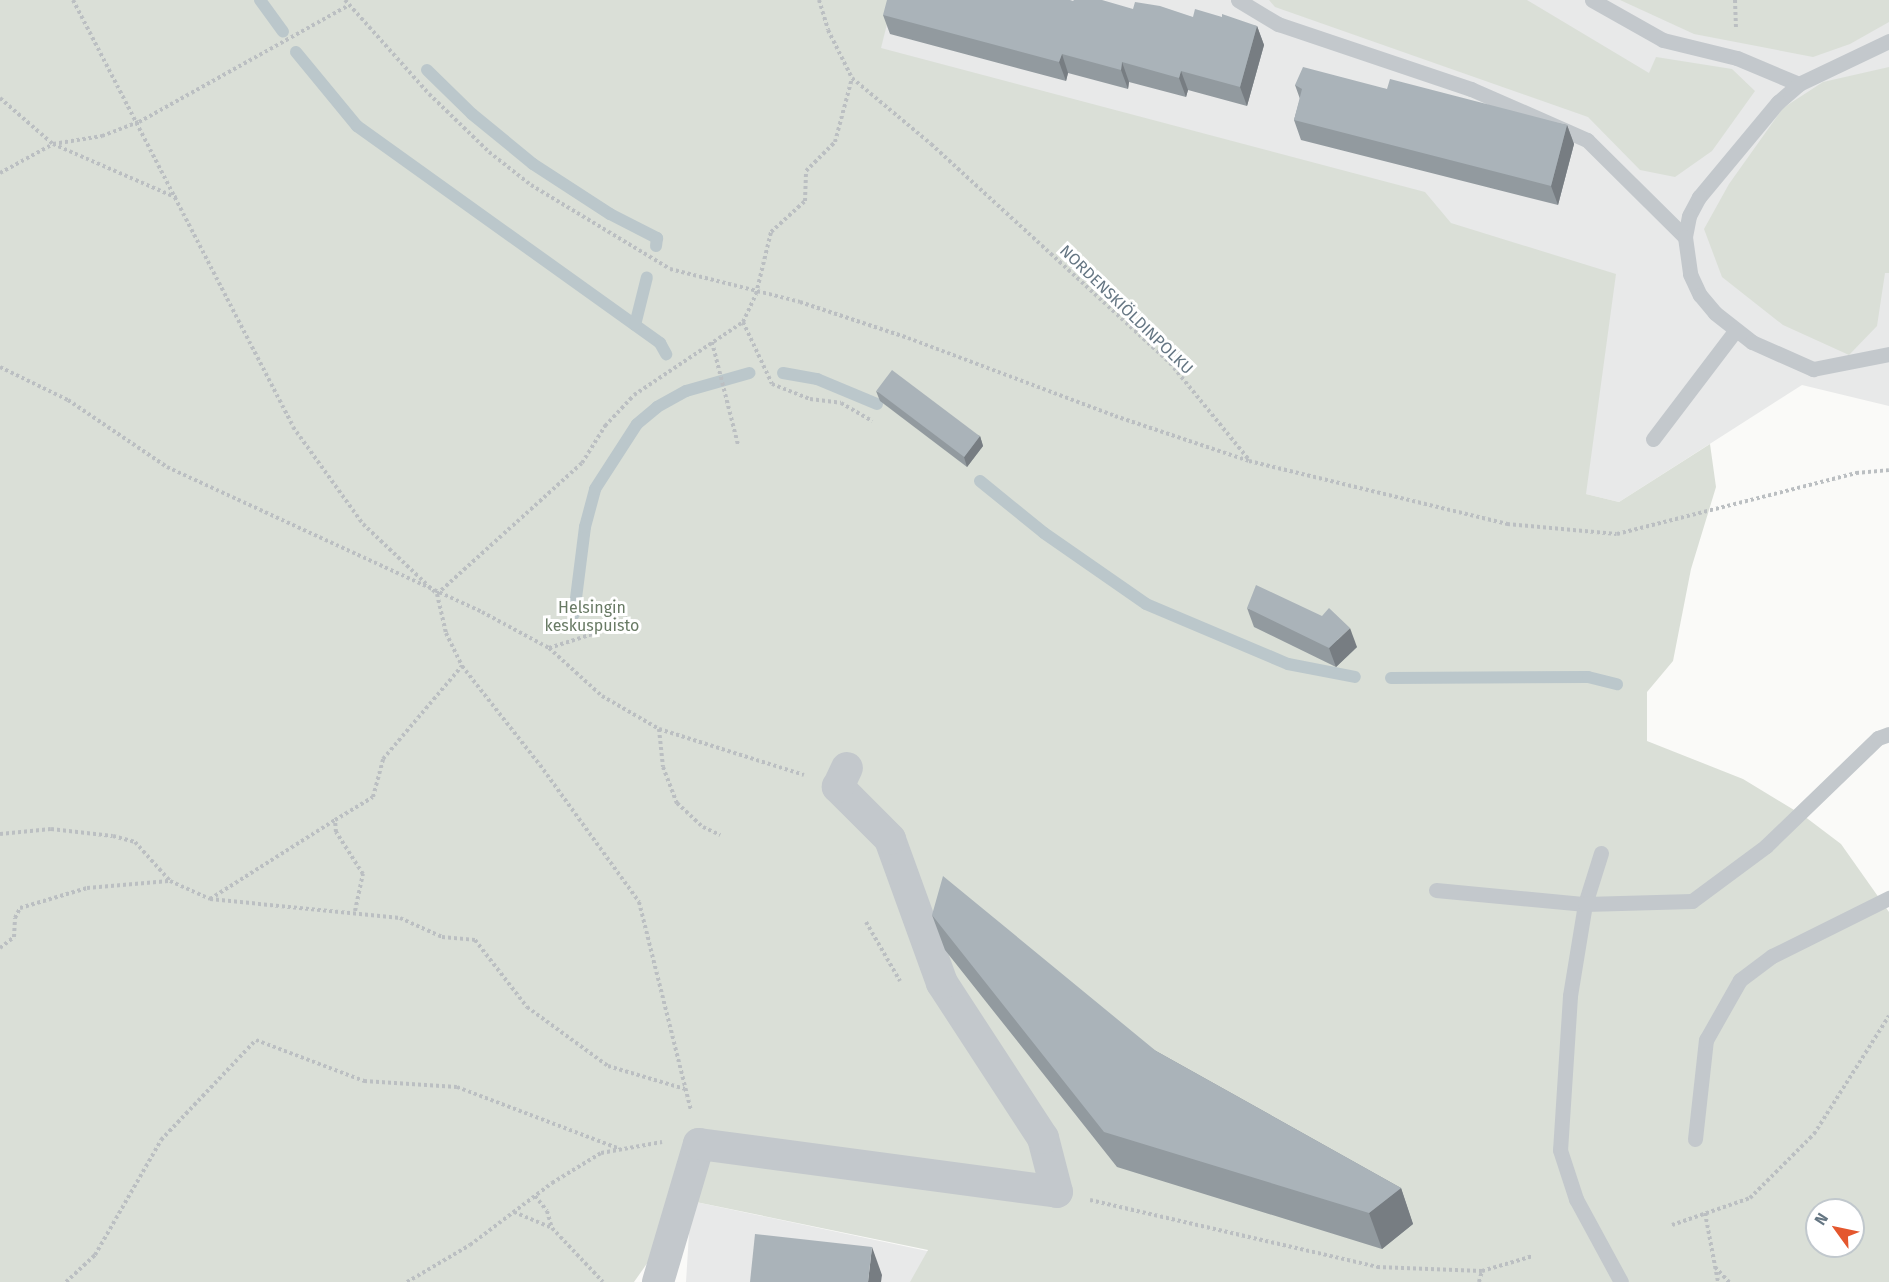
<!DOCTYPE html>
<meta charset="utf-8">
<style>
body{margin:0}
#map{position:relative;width:1889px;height:1282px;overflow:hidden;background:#fafaf8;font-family:"Fira Sans",sans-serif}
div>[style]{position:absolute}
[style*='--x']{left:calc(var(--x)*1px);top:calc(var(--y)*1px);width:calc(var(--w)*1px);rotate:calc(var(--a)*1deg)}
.built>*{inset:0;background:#e8e9e9}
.green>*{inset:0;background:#dadfd7}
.stream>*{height:12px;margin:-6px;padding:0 6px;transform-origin:6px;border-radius:6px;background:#bbc7cb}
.path>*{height:4px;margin-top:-2px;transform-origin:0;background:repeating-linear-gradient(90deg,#bbbfc2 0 3px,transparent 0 6px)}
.lane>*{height:15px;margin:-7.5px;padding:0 7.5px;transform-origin:7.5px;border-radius:7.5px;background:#c3c8cc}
.street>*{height:32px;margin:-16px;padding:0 16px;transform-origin:16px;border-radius:16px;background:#c3c8cc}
.wall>*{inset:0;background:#929a9f}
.shaded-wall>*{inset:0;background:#777d82}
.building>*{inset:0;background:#aab3b9;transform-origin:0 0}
span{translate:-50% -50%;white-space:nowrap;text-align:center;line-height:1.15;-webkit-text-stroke:6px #fff;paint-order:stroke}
.street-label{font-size:16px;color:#657683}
.park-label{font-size:16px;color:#687a64}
.north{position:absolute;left:1805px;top:1198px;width:60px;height:60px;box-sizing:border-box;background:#fff;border:2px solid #c1c8cd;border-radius:50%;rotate:303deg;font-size:16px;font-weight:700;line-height:24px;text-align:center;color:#657683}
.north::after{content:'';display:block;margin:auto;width:21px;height:27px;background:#e4572e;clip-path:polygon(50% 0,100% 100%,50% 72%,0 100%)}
</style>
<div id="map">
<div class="built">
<i style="clip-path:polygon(846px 0,1889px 0,1889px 406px,1802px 385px,1619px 502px,1586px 494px,856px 57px)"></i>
<i style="clip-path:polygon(691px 1201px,1074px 1282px,686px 1282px)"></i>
</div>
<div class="green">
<i style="clip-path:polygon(evenodd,0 0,893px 0,881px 48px,1425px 192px,1451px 223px,1616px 274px,1586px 494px,1619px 502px,1710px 444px,1716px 487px,1691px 569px,1673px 661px,1647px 692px,1647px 741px,1743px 779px,1804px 816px,1841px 844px,1889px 912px,1889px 1282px,910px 1282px,928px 1250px,691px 1201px,634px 1282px,0 1282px,0 0,1817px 1210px,1853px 1210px,1853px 1246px,1817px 1246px,1817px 1210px)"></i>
<i style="clip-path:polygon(1269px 0,1527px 0,1649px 73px,1656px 57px,1732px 69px,1755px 91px,1712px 151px,1675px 177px,1640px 170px,1588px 117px,1275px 7px)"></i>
<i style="clip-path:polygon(1620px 0,1889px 0,1889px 22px,1850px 44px,1813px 57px,1694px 34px)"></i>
<i style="clip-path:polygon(1889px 67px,1889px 273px,1885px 273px,1877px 326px,1849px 355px,1783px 325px,1722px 277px,1704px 229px,1729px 184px,1783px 108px,1823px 82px)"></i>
</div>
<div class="stream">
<i style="--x:260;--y:0;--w:39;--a:54"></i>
<i style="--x:296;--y:52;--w:96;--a:50.5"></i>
<i style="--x:357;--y:126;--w:373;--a:35.6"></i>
<i style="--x:660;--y:343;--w:13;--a:61"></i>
<i style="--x:427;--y:70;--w:63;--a:44.4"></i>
<i style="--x:472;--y:114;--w:79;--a:39.3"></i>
<i style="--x:533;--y:164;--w:92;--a:33"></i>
<i style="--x:610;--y:214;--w:53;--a:27.1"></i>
<i style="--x:657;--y:238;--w:8;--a:97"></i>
<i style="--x:635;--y:325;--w:49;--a:-76"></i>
<i style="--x:783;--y:373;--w:35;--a:10"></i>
<i style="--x:817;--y:379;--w:65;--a:22.6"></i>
<i style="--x:980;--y:481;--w:82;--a:39.1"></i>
<i style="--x:1044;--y:533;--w:124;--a:34.8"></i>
<i style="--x:1146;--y:604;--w:154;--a:22.9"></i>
<i style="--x:1288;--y:664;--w:68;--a:11"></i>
<i style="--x:574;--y:614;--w:88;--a:-82.8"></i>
<i style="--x:585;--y:527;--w:39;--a:-75"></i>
<i style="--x:595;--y:489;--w:77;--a:-57.1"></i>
<i style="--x:637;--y:424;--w:26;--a:-40"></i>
<i style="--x:657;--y:407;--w:33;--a:-29"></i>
<i style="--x:686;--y:391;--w:66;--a:-15.9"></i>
<i style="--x:1391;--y:678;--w:197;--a:-0.3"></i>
<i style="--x:1588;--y:677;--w:30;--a:14"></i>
</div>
<div class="path">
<i style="--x:73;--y:0;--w:480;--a:62.7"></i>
<i style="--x:293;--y:427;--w:120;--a:54.2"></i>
<i style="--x:363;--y:524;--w:102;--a:43.4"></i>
<i style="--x:437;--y:594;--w:40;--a:77"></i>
<i style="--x:446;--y:633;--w:37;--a:64"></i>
<i style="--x:462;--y:666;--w:126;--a:51.8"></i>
<i style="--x:540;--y:765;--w:169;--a:54.1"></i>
<i style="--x:639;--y:902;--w:215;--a:76"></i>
<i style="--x:345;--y:0;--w:126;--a:48.2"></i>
<i style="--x:429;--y:94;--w:83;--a:44"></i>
<i style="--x:489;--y:152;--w:53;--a:38.2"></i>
<i style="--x:531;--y:185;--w:162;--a:31.1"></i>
<i style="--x:670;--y:269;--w:134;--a:14.2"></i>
<i style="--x:800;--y:302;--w:114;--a:18.4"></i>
<i style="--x:908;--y:338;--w:221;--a:20.6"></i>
<i style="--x:1115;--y:416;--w:141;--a:18.6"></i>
<i style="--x:1249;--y:461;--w:266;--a:13.7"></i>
<i style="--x:1507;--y:524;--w:110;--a:5.2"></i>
<i style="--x:1617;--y:534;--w:247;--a:-14.3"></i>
<i style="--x:1856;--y:473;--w:33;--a:-5"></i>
<i style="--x:819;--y:0;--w:31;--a:73"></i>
<i style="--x:828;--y:30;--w:54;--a:63.4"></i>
<i style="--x:852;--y:78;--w:103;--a:39.9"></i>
<i style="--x:931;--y:144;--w:324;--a:42.5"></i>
<i style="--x:1170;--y:363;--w:125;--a:50.8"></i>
<i style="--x:1735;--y:0;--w:30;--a:88"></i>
<i style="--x:0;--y:98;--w:70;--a:41"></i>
<i style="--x:53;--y:144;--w:135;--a:23.5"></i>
<i style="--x:0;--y:173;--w:60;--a:-28.7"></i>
<i style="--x:53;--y:144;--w:50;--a:-9.3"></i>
<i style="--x:102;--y:136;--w:40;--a:-21"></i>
<i style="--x:139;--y:122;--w:240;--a:-29.1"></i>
<i style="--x:743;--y:322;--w:68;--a:64.9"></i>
<i style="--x:772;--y:384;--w:41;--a:21.5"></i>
<i style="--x:810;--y:399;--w:31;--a:7"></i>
<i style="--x:841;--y:403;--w:36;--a:30"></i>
<i style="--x:712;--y:342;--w:106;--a:75.8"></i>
<i style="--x:0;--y:367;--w:76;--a:25.9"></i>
<i style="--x:68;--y:400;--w:120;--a:34.1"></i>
<i style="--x:167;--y:467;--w:347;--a:24.7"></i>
<i style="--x:482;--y:612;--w:76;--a:28.2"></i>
<i style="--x:549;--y:648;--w:72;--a:42.2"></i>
<i style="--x:602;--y:696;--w:66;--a:30.1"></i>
<i style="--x:659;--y:729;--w:152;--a:17.6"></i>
<i style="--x:437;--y:594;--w:195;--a:-42.1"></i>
<i style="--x:582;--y:463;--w:44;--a:-58.1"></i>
<i style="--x:605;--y:426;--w:42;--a:-46.9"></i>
<i style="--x:634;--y:395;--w:131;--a:-33.8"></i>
<i style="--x:743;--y:322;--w:31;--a:-65"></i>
<i style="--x:756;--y:294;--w:64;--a:-76.4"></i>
<i style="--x:771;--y:232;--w:46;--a:-42.4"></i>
<i style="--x:805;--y:201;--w:30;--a:-88"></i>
<i style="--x:806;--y:171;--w:41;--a:-45"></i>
<i style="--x:835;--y:142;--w:66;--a:-75.1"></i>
<i style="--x:549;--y:648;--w:52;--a:-17.7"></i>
<i style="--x:599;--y:632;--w:32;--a:-26"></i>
<i style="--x:659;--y:729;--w:38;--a:84"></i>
<i style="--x:663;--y:767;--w:39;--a:69"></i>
<i style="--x:677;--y:803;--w:35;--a:43"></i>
<i style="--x:703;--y:827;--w:19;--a:25"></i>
<i style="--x:0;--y:834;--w:51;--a:-5.6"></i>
<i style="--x:51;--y:829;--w:62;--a:6.4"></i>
<i style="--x:113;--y:836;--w:23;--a:15"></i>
<i style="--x:135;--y:842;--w:52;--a:48.1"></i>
<i style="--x:170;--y:881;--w:44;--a:24.2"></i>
<i style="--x:210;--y:899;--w:191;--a:5.7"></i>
<i style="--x:400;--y:918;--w:46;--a:24.3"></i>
<i style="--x:442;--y:937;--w:33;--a:5"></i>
<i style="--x:475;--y:940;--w:85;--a:52.2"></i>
<i style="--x:527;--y:1007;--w:100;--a:36.1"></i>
<i style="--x:608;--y:1066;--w:80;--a:16.6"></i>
<i style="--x:210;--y:899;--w:148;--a:-32.3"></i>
<i style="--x:355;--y:911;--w:38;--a:-78"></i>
<i style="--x:363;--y:874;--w:50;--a:-122.7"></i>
<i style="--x:336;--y:832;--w:12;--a:-95"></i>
<i style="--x:335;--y:820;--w:44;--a:-31.2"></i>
<i style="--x:373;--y:797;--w:39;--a:-75"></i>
<i style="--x:383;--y:759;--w:122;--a:-49.7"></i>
<i style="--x:866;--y:922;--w:68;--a:60"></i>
<i style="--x:0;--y:948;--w:18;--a:-38"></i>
<i style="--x:14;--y:937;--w:19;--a:-87"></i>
<i style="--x:15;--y:918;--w:11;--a:-63"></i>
<i style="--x:20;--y:908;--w:70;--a:-16.6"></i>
<i style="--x:87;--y:888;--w:82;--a:-4.9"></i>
<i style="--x:535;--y:1196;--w:19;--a:51"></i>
<i style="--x:547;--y:1211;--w:18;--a:74"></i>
<i style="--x:552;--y:1228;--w:74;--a:46.6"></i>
<i style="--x:1090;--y:1200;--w:295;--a:13.1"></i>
<i style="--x:1377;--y:1267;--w:105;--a:2.2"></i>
<i style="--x:1482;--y:1271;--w:53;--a:-16.4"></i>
<i style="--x:514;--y:1212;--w:41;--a:22.8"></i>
<i style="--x:1705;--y:1213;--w:70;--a:79.3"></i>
<i style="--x:1672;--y:1225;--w:83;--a:-19.1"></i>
<i style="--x:1750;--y:1198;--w:91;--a:-45"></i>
<i style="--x:1814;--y:1134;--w:140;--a:-57.6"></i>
<i style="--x:1715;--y:1267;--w:21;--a:47"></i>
<i style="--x:66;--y:1282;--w:40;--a:-43"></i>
<i style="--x:95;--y:1255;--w:133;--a:-60.1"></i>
<i style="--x:161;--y:1140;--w:138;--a:-46.5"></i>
<i style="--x:256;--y:1040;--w:116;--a:20.8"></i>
<i style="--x:364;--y:1081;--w:93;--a:3.7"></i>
<i style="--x:457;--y:1087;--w:174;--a:20.8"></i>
<i style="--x:407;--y:1282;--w:73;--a:-30.4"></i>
<i style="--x:470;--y:1245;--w:103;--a:-37.1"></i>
<i style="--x:552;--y:1183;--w:57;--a:-31.5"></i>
<i style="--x:601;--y:1153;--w:62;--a:-10.2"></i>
<i style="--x:1479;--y:1282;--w:11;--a:-75"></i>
</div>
<div class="lane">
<i style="--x:1238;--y:0;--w:47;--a:31"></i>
<i style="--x:1278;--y:24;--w:204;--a:18.6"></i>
<i style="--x:1471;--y:89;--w:127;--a:23.7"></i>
<i style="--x:1587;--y:140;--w:138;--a:44.7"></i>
<i style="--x:1592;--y:0;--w:81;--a:29.4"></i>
<i style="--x:1663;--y:40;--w:76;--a:13.7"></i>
<i style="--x:1737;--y:58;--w:67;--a:22.8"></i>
<i style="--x:1889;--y:41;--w:100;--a:154.5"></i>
<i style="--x:1799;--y:84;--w:28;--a:139"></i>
<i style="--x:1778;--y:102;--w:124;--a:129.7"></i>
<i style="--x:1699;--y:197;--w:21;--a:118"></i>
<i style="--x:1689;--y:216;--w:21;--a:101"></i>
<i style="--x:1685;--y:237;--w:37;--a:82"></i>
<i style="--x:1690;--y:274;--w:23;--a:65"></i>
<i style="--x:1700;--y:295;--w:23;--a:50"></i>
<i style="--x:1715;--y:313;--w:47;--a:38.1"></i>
<i style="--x:1752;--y:342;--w:67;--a:23.9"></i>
<i style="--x:1813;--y:369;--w:77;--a:-11.2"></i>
<i style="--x:1653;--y:439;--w:136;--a:-52.8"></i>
<i style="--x:1601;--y:853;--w:53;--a:107.4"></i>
<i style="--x:1585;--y:904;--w:93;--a:99.3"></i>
<i style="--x:1570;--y:996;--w:154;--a:93.7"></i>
<i style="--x:1560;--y:1150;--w:52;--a:71.9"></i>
<i style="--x:1576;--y:1199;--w:94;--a:61.5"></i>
<i style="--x:1436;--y:890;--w:150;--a:5.4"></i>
<i style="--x:1585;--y:904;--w:107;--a:-1.6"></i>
<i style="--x:1692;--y:901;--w:92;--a:-36.6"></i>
<i style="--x:1766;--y:846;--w:156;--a:-44"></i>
<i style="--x:1878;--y:738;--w:12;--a:-20"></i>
<i style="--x:1695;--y:1139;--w:100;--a:-83.7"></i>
<i style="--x:1706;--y:1040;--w:69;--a:-60.5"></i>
<i style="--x:1740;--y:980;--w:40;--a:-37"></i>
<i style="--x:1772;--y:956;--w:131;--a:-26.4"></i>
</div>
<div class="street">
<i style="--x:658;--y:1282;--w:144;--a:-73.5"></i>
<i style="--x:699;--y:1144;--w:361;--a:7.6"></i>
<i style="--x:1057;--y:1192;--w:56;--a:-104.5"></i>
<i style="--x:1043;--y:1138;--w:185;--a:-123.1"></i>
<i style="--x:942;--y:983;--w:153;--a:-109.9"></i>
<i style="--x:890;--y:839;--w:74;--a:-135"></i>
<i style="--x:838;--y:787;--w:21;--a:-65"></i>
</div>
<div class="wall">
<i style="clip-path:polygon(1133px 9px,1257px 26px,1264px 45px,1247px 106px,1188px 90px,1186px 97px,1129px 82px,1128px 89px,1068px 73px,1066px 81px,890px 34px,883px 15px)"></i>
<i style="clip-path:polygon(1295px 85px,1387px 89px,1567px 125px,1574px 144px,1558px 205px,1301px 140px,1294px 120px,1300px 99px)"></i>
<i style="clip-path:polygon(876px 391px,980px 436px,983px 446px,967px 467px,880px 401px)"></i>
<i style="clip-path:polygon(1247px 608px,1357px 647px,1336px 667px,1254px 627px)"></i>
<i style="clip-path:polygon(932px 915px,1156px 1051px,1401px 1188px,1413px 1224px,1382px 1249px,1117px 1167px,945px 950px)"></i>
</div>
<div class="shaded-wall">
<i style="clip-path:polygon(1257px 26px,1264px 45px,1247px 106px,1240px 87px)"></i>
<i style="clip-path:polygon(1062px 54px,1068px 73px,1066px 81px,1059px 62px)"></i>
<i style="clip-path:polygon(1122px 62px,1129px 82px,1128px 89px,1121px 70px)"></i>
<i style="clip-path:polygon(1181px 71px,1188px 90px,1186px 97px,1179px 78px)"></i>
<i style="clip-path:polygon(1567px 125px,1574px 144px,1558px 205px,1551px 186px)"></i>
<i style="clip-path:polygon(980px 436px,983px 446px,967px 467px,964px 457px)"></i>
<i style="clip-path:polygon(1350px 628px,1357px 647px,1336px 667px,1329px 648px)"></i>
<i style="clip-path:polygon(1401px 1188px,1413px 1224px,1382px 1249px,1369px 1213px)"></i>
<i style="clip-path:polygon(872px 1247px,882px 1275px,881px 1282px,868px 1282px)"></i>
</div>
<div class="building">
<i style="clip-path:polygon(887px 0,1070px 0,1073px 1px,1074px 0,1102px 0,1133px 9px,1135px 2px,1160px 6px,1193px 17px,1195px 9px,1222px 17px,1222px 14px,1257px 26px,1240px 87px,1181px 71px,1179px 78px,1122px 62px,1121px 70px,1062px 54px,1059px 62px,883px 15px)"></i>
<i style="clip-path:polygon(1303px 67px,1387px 89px,1390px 79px,1567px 125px,1551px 186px,1294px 120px,1302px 89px,1295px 85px)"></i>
<i style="left:892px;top:370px;width:110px;height:26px;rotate:37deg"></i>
<i style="clip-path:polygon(1256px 585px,1322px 616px,1329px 608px,1350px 628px,1329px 648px,1247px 608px)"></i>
<i style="clip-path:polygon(943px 876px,1156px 1051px,1401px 1188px,1369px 1213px,1104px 1132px,932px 915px)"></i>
<i style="clip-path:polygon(755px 1234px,872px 1247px,868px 1282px,750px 1282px)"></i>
</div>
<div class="street-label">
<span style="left:1126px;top:310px;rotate:44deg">NORDENSKIÖLDINPOLKU</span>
</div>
<div class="park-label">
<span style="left:592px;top:617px">Helsingin<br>keskuspuisto</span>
</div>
<div class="north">N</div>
</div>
